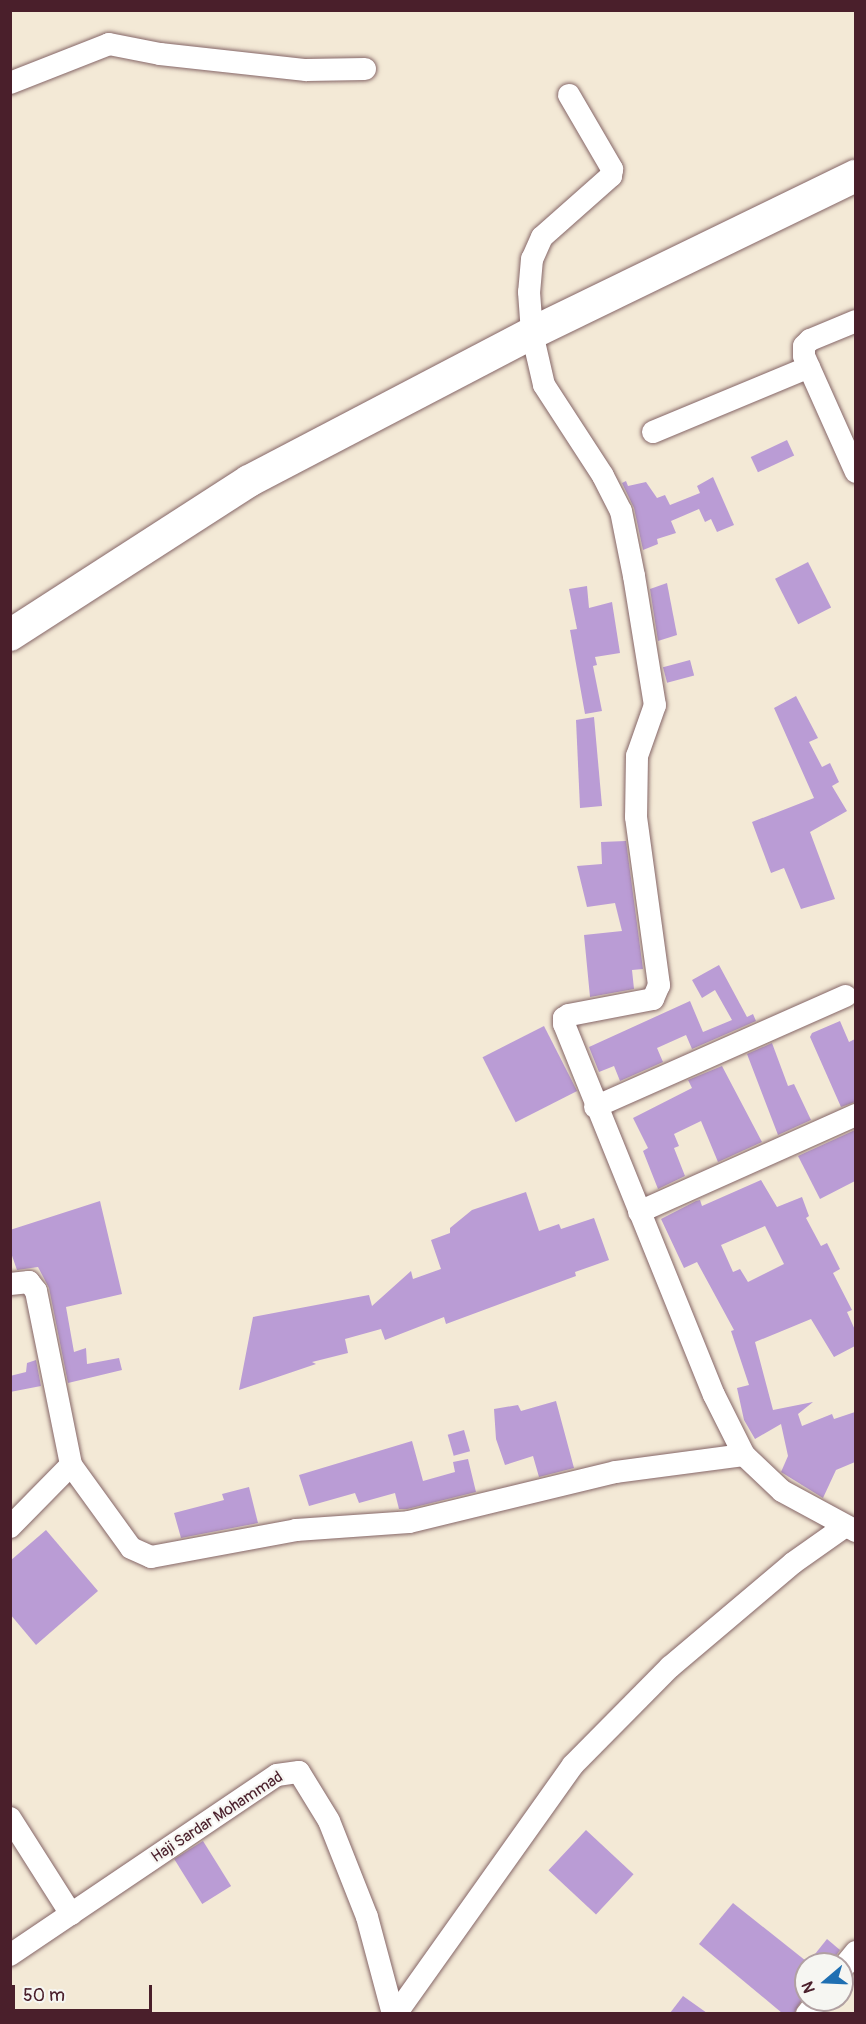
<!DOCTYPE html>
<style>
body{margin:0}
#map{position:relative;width:866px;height:2024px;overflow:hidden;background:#f3e9d6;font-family:Pangolin,sans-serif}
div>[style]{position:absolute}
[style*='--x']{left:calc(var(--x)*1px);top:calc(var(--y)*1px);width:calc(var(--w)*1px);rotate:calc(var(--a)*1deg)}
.building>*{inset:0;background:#ba9cd5;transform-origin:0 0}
.roads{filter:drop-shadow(0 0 2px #856667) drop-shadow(0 0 2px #856667)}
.street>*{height:22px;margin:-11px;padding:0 11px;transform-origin:11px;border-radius:11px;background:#fff}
.secondary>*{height:32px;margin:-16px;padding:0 16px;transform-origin:16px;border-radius:16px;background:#fff}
span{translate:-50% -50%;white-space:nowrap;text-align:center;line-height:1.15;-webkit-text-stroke:4.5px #f6f6f2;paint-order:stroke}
.street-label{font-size:16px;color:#4a1f2b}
.frame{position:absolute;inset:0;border:12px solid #4a1f2b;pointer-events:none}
.north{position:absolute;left:794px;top:1952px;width:60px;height:60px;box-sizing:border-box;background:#f6f6f2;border:2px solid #b1a0a2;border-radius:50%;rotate:251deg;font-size:16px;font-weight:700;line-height:24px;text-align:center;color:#4a1f2b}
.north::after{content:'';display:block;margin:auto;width:21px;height:27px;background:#1f6fb2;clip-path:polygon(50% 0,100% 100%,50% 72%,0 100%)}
.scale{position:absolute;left:12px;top:1985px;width:140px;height:27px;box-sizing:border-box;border:3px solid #4a1f2b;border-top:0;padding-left:8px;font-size:18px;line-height:21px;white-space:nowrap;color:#4a1f2b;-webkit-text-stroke:4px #f6f6f2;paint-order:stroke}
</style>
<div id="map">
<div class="building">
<i style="left:787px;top:440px;width:17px;height:40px;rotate:65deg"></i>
<i style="clip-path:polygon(713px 477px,734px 525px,717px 532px,711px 519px,705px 522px,699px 509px,671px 521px,676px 533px,657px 539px,658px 544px,643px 550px,634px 508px,622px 483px,626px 481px,628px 486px,646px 482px,657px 498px,665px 495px,670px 505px,700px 493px,697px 486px)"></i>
<i style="left:808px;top:562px;width:51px;height:37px;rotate:63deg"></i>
<i style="clip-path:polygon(667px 583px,677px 635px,658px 641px,650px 589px)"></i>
<i style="clip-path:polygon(587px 586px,589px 608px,612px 602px,620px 653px,595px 657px,597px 665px,593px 666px,602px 711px,585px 714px,570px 630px,577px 629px,569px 589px)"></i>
<i style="left:690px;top:660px;width:16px;height:28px;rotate:75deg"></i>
<i style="clip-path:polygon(796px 696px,818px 738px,809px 742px,822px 767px,830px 763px,839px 782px,832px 786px,847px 811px,810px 832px,835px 899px,801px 909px,784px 868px,771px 873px,752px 822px,814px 798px,774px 708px)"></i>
<i style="clip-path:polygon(594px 717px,602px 806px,580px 808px,576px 720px)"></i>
<i style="clip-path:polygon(626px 841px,643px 969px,632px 970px,634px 989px,590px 997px,584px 935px,622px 931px,615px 903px,587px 907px,577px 866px,602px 864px,601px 842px)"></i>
<i style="clip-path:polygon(719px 965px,747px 1017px,753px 1014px,756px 1021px,692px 1049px,686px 1035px,657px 1048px,663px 1062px,620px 1081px,614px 1066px,599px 1072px,589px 1047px,690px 1001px,703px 1032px,732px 1020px,715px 990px,702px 998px,692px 980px)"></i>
<i style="clip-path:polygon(840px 1021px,849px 1042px,855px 1039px,855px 1102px,841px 1107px,810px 1037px,812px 1033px)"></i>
<i style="left:544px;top:1026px;width:73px;height:69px;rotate:63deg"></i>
<i style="clip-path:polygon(772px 1043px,788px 1086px,794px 1084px,811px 1120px,778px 1135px,747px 1054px)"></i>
<i style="clip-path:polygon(722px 1066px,762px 1142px,718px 1162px,701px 1121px,674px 1134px,679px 1146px,674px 1148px,685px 1176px,658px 1189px,643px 1151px,648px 1148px,633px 1118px,692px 1088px,688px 1080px)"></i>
<i style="clip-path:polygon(855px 1130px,855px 1181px,820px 1199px,798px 1156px)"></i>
<i style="clip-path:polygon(evenodd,761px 1180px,777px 1207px,802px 1197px,809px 1216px,806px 1218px,821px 1246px,827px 1243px,840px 1269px,833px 1273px,852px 1310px,847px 1312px,855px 1330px,855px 1346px,834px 1357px,811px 1319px,755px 1342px,773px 1410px,813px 1402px,798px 1414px,802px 1426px,832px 1414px,834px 1419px,855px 1412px,855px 1462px,836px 1470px,823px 1498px,781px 1472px,788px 1456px,781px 1424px,755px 1439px,744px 1420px,737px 1388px,749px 1385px,731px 1331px,734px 1330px,697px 1262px,684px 1268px,661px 1219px,696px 1201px,700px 1200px,702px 1206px,761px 1180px,765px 1226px,784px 1264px,748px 1282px,740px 1269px,733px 1272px,721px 1245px,765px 1226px)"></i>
<i style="clip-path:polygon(526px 1192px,539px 1231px,559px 1224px,561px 1229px,594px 1218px,609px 1260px,575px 1272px,576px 1276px,446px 1324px,444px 1317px,385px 1340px,381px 1329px,345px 1339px,348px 1353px,312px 1362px,316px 1364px,239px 1390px,253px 1317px,369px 1295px,372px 1306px,411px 1271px,413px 1279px,441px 1269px,431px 1240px,450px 1233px,450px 1228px,472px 1210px)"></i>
<i style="clip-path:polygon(100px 1201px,122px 1294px,66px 1307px,74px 1352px,86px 1348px,87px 1364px,119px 1358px,122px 1370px,68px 1383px,49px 1288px,38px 1267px,17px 1270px,10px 1250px,10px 1230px)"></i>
<i style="clip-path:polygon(36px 1360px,41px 1386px,10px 1392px,10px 1376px,26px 1372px,27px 1363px)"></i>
<i style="clip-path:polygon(556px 1401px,574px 1468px,539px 1477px,533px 1456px,505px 1465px,496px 1439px,494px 1409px,518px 1405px,521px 1411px)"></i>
<i style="left:464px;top:1430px;width:22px;height:17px;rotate:74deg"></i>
<i style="clip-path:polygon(412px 1441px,423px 1481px,455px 1472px,453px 1462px,468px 1459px,476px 1492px,407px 1509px,399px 1509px,395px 1493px,359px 1503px,355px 1493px,309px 1506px,299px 1475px)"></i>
<i style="clip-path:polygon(249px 1487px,258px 1523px,181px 1538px,174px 1513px,224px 1500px,222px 1494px)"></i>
<i style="clip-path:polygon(46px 1530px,98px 1591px,36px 1645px,10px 1614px,10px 1561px)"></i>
<i style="left:586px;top:1830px;width:65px;height:55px;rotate:43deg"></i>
<i style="left:203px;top:1841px;width:53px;height:34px;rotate:58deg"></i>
<i style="clip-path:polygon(733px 1903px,806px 1961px,806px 1993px,794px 2013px,782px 2013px,699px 1944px)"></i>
<i style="clip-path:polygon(827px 1939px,840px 1950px,830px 1964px,807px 1964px)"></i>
<i style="clip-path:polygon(683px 1996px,707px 2013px,670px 2013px)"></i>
</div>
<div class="roads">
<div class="street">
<i style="--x:10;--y:83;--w:106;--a:-21.5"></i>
<i style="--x:109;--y:44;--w:52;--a:11.1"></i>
<i style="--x:160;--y:54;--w:147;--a:6.3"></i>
<i style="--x:306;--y:70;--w:59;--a:-1"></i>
<i style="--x:569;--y:95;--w:86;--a:59.8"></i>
<i style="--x:612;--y:169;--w:7;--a:98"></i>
<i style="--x:611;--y:176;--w:92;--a:138.5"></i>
<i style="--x:542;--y:237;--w:24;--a:114"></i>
<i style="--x:532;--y:259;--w:33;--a:95"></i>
<i style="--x:529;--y:292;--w:41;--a:85.8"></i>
<i style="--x:532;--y:333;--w:53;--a:77"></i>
<i style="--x:544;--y:385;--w:108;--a:57"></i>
<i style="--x:603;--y:476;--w:39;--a:63"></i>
<i style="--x:621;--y:511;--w:66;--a:78.7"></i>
<i style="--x:634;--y:576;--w:131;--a:80.8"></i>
<i style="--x:655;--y:705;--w:54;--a:109.4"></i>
<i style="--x:637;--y:756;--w:61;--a:90.9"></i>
<i style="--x:636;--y:817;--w:170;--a:82.2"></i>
<i style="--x:659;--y:985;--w:15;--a:113"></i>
<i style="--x:653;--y:999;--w:86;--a:169.2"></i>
<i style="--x:569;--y:1015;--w:6;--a:149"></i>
<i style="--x:564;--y:1018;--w:6;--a:90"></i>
<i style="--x:564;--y:1024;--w:400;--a:68"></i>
<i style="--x:714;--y:1395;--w:67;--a:63.4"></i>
<i style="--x:744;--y:1455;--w:52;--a:43.5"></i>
<i style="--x:782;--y:1491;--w:84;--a:28.4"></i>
<i style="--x:856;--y:321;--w:50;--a:157.6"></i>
<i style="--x:810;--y:340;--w:8;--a:135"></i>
<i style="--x:804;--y:346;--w:10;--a:90"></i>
<i style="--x:804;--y:356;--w:127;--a:65.9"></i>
<i style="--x:653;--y:432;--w:169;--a:-22.6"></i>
<i style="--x:595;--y:1107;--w:274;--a:-23.9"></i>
<i style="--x:639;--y:1212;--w:238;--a:-24.1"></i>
<i style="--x:10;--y:1284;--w:19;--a:-6"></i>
<i style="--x:29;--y:1282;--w:11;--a:52"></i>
<i style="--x:36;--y:1291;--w:177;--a:78.6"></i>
<i style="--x:71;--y:1465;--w:102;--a:54.1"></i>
<i style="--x:131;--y:1548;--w:22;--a:24"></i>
<i style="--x:151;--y:1557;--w:147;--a:-10.5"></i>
<i style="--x:296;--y:1530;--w:113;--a:-4"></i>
<i style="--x:409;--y:1522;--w:213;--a:-13.6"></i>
<i style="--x:616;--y:1472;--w:129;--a:-7.6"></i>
<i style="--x:10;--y:1527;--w:87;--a:-45.5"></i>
<i style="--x:10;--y:1818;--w:114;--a:57.6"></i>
<i style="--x:10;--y:1955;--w:322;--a:-34"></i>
<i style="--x:277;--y:1775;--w:22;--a:-8"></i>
<i style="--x:299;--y:1772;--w:57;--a:58.5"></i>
<i style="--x:329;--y:1821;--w:103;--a:68.4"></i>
<i style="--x:367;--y:1917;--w:100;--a:75"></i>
<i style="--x:842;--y:1969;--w:22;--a:-51"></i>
<i style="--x:396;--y:2014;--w:305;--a:-54.6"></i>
<i style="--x:573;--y:1765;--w:138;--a:-45.3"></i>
<i style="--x:670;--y:1667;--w:161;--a:-40.2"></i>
<i style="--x:793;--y:1563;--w:62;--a:-35.2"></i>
<i style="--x:807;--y:2014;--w:18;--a:-52"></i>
</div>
<div class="secondary">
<i style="--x:10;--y:635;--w:284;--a:-32.8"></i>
<i style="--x:249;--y:481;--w:319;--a:-27.6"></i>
<i style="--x:532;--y:333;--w:360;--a:-25.9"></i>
</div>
</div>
<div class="street-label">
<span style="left:217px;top:1817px;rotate:-33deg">Haji Sardar Mohammad</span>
</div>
<div class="frame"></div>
<div class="north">N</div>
<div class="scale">50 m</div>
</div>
